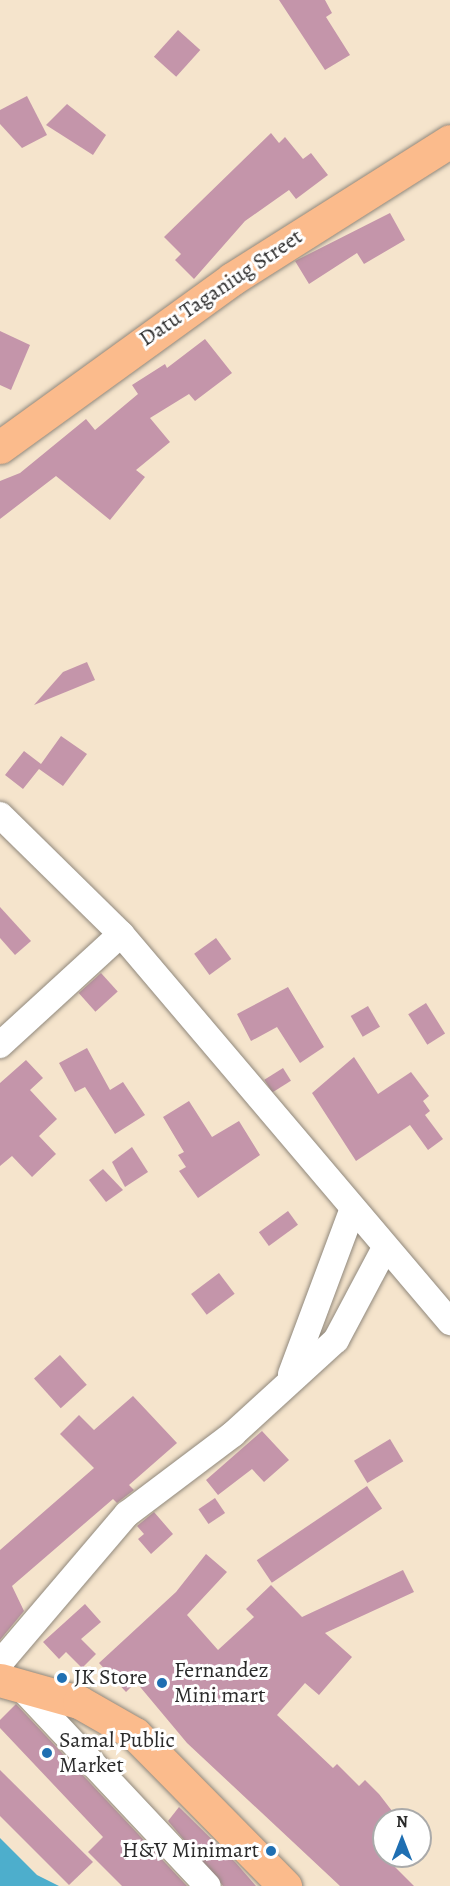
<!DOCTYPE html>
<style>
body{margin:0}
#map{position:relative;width:450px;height:1886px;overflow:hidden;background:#f5e4cc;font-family:Alegreya,serif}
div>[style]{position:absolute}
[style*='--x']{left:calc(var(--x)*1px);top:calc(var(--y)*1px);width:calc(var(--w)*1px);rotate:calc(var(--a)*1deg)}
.water>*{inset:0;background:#4daecc}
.building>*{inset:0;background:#c495aa;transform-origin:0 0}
.roads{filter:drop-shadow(0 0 2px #90887c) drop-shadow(0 0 2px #90887c)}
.minor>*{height:26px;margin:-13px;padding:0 13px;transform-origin:13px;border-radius:13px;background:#fff}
.major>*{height:33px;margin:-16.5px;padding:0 16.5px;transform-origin:16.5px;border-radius:16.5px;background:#fbbb8c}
.dots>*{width:16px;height:16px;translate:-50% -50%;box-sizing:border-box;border:3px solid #fff;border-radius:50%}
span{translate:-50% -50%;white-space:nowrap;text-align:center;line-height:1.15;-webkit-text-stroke:6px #fff;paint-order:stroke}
.street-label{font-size:22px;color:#2b2b2b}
.poi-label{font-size:22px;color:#2b2b2b}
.left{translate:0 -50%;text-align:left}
.right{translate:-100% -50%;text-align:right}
.north{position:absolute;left:372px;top:1808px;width:60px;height:60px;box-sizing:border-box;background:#fff;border:2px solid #aaa;border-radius:50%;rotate:0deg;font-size:16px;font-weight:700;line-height:24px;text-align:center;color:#2b2b2b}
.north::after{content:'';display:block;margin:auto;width:21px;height:27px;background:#1f6fb2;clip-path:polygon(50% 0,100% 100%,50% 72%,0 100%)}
</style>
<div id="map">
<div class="water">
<i style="clip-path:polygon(0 1838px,37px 1875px,59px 1886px,0 1886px)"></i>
</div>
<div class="building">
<i style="clip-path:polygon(279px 0,325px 0,332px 13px,326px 17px,350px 55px,325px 70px)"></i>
<i style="left:178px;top:30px;width:30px;height:36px;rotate:42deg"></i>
<i style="clip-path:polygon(27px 96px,47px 135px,22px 148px,0 124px,0 110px)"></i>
<i style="clip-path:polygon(67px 104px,106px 135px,93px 155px,46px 125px)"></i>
<i style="clip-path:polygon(271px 133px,279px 143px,285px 137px,303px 159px,311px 153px,328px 175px,296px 199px,289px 190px,245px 221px,194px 279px,175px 260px,181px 254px,164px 237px)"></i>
<i style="clip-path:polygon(390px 213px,405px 240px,364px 264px,357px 253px,309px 284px,295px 261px)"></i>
<i style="clip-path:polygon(0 331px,30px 345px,11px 390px,0 385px)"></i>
<i style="clip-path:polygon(205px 339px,232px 373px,195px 401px,189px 394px,150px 418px,170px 442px,136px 470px,145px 477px,110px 520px,56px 476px,0 519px,0 481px,20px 473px,86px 419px,95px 430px,138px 394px,132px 385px,165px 364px,167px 368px)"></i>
<i style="clip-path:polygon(87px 662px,95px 680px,34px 705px,63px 672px)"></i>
<i style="clip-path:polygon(61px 736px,87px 754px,63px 786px,39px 769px,23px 789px,5px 775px,24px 751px,41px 764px)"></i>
<i style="clip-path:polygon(0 907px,31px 941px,15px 955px,0 938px)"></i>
<i style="left:216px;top:938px;width:26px;height:27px;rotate:54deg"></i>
<i style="left:101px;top:973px;width:25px;height:30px;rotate:48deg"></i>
<i style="clip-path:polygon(288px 987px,324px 1047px,300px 1063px,277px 1027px,251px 1041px,237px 1014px)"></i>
<i style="left:426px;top:1003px;width:36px;height:21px;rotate:58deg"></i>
<i style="left:368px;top:1006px;width:24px;height:20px;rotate:60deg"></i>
<i style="clip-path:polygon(87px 1048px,110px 1090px,123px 1082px,145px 1115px,115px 1134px,85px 1087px,75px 1092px,59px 1063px)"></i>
<i style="clip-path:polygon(354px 1057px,378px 1094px,411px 1072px,429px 1096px,423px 1101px,430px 1111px,425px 1115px,443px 1139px,428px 1150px,410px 1125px,356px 1161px,312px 1093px)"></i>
<i style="clip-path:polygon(26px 1060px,43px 1078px,30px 1090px,57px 1119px,39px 1136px,56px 1154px,32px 1177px,12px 1156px,0 1166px,0 1083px)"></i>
<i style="left:283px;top:1068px;width:15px;height:22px;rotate:58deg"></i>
<i style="clip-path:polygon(189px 1101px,212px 1137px,239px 1121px,260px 1155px,198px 1198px,179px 1171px,186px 1167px,178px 1155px,184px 1152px,163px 1117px)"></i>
<i style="clip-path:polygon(132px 1147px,148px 1172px,125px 1187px,112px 1162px)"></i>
<i style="clip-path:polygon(103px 1169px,123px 1190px,106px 1202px,89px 1180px)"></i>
<i style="left:288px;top:1211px;width:17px;height:36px;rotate:54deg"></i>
<i style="left:219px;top:1273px;width:26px;height:35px;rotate:53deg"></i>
<i style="left:60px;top:1355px;width:40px;height:35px;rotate:48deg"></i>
<i style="clip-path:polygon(133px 1396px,177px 1443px,129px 1485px,134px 1490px,117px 1503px,113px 1499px,12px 1586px,24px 1611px,0 1640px,0 1550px,94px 1468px,60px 1434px,79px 1415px,94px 1430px)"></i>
<i style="clip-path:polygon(262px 1431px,289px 1460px,264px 1482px,252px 1469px,218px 1495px,206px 1480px)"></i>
<i style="left:390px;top:1439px;width:26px;height:42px;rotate:59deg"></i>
<i style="left:367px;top:1486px;width:27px;height:133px;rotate:56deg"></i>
<i style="left:215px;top:1498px;width:18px;height:20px;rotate:56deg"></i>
<i style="clip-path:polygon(154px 1512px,173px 1534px,151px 1554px,138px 1539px,144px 1534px,137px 1526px)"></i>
<i style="clip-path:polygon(206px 1554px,227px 1572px,187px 1615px,218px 1650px,254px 1617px,246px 1609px,271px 1585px,302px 1617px,403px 1570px,414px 1592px,325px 1633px,352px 1657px,319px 1695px,305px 1683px,277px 1715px,333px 1768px,337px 1764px,359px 1786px,365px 1780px,379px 1794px,399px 1820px,384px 1820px,384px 1856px,414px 1886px,340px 1886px,187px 1743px,136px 1682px,126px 1692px,99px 1663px,176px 1592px)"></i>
<i style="clip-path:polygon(85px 1604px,101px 1622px,81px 1639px,96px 1654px,82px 1668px,66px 1652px,59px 1659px,43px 1642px)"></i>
<i style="clip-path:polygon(16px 1704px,187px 1886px,122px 1886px,88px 1852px,103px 1837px,0 1728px,0 1720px)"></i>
<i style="clip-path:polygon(0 1770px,93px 1862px,69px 1885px,0 1816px)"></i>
<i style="clip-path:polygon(179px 1807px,236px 1863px,256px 1886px,223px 1886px,168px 1821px)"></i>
</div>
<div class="roads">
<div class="minor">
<i style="--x:0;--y:815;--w:170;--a:44.5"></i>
<i style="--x:121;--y:934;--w:509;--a:49.7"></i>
<i style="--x:0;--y:1045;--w:164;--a:-42.5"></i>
<i style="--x:291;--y:1374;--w:174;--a:-69.5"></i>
<i style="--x:0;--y:1663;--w:196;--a:-49.6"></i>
<i style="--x:127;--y:1514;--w:133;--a:-37"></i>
<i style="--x:233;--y:1434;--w:139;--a:-42.4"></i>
<i style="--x:336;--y:1340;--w:104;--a:-62"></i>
<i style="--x:18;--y:1684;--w:277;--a:46.8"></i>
</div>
<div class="major">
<i style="--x:0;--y:447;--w:286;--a:-35.9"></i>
<i style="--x:232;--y:279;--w:258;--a:-32.3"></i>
<i style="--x:0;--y:1680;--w:82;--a:15.6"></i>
<i style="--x:79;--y:1702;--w:64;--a:29.7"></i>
<i style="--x:135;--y:1734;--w:214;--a:45.4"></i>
</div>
</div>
<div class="dots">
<i style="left:62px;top:1678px;background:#1f6fb2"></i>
<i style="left:162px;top:1683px;background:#1f6fb2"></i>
<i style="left:47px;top:1753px;background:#1f6fb2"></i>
<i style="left:271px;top:1851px;background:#1f6fb2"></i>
</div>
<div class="street-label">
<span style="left:221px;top:288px;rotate:-34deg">Datu Taganiug Street</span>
</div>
<div class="poi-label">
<span class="left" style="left:174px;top:1683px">Fernandez<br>Mini mart</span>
<span class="left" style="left:74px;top:1678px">JK Store</span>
<span class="left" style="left:59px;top:1753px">Samal Public<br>Market</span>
<span class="right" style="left:259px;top:1851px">H&amp;V Minimart</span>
</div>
<div class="north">N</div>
</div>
